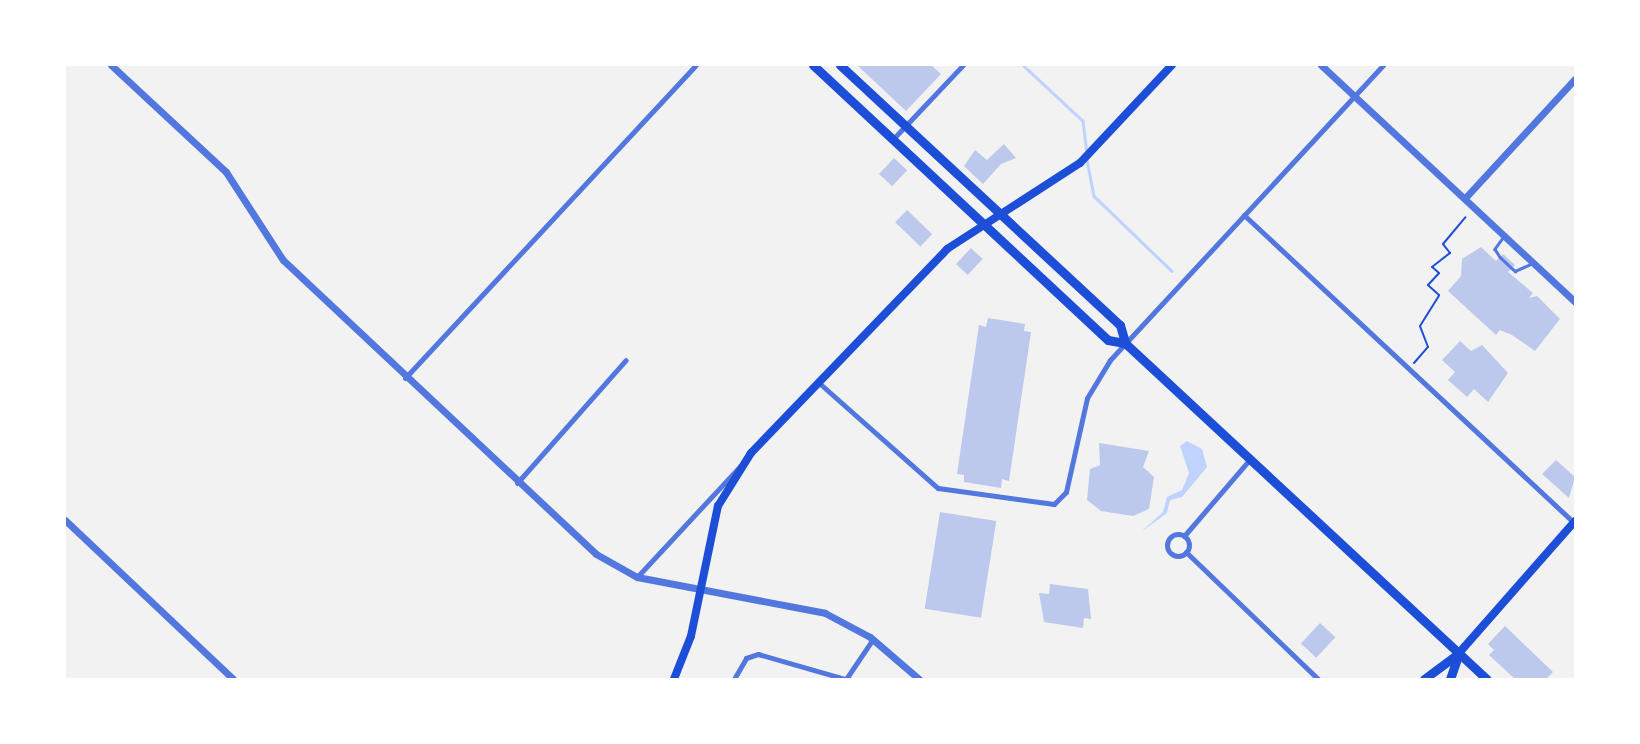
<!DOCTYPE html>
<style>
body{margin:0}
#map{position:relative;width:1640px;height:744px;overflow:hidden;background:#f2f2f2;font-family:Inter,sans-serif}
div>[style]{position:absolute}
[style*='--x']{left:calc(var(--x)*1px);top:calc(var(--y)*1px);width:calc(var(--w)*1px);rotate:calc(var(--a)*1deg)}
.water>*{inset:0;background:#bfd3fe}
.stream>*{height:2.5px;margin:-1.25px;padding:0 1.25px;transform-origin:1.25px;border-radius:1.25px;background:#bfd3fe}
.building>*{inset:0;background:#bdc9ec;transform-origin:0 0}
.path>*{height:2px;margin:-1px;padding:0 1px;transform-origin:1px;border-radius:1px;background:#1d4ed8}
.service>*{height:2.5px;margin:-1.25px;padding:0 1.25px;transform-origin:1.25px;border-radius:1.25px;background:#5277de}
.minor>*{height:5px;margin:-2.5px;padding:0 2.5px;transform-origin:2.5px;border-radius:2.5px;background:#5277de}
.minor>.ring{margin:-2.5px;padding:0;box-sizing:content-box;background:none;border:5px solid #5277de;border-radius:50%}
.tertiary>*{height:7px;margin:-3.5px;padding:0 3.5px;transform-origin:3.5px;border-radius:3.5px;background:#5277de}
.secondary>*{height:8px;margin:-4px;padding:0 4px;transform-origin:4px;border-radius:4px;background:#1d4ed8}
.primary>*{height:9px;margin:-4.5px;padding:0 4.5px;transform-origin:4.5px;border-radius:4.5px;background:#1d4ed8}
span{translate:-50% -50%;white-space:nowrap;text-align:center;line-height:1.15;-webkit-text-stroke:5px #fff;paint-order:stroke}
.frame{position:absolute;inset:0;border:66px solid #fff;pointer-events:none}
</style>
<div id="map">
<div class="water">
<i style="clip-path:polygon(1187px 441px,1202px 449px,1207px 467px,1182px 497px,1170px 500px,1167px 513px,1141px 532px,1163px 512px,1167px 497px,1182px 490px,1189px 473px,1180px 446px)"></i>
</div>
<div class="stream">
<i style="--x:1023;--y:65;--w:82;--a:43"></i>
<i style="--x:1083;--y:121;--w:32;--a:83"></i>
<i style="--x:1087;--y:160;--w:37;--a:79"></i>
<i style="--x:1094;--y:196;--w:108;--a:43.9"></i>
</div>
<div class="building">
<i style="clip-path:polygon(857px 65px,931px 65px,941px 74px,906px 111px)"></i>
<i style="clip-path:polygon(1004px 144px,1016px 158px,1001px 164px,983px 184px,964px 166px,975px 150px,987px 160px)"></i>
<i style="left:894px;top:158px;width:18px;height:22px;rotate:43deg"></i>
<i style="left:907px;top:210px;width:35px;height:17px;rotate:44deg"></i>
<i style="clip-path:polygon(1481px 247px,1496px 261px,1503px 254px,1515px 265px,1508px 272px,1533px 293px,1529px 298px,1537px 296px,1560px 319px,1535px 351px,1512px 335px,1500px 330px,1496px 335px,1448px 291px,1461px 276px,1462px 259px)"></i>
<i style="left:971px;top:248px;width:16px;height:22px;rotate:43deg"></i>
<i style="clip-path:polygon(988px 318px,1025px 324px,1024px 331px,1031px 332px,1009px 481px,1002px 479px,1001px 488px,964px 482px,964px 475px,957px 474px,979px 325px,986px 327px)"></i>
<i style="clip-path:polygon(1460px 341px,1471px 351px,1482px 345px,1508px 373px,1488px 402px,1474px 389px,1467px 397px,1448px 380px,1455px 372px,1442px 360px)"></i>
<i style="clip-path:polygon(1099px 443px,1149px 451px,1143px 467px,1154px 477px,1149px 509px,1133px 516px,1101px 511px,1087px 500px,1090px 469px,1100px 465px)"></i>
<i style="clip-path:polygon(1556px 460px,1575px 477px,1569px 498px,1542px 474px)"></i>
<i style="left:940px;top:512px;width:57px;height:98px;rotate:9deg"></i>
<i style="clip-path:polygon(1050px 584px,1088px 589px,1091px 619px,1084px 618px,1083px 628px,1044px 622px,1039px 593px,1049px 594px)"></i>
<i style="left:1320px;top:623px;width:21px;height:28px;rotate:43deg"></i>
<i style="clip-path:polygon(1505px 626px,1553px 672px,1546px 679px,1515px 679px,1489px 655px,1494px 650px,1488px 644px)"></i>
</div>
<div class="path">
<i style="--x:1414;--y:363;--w:21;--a:-49"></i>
<i style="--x:1428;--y:347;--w:22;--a:-111"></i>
<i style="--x:1420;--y:326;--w:36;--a:-58"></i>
<i style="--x:1439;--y:295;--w:15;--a:-138"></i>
<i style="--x:1428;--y:285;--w:16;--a:-47"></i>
<i style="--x:1439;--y:273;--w:9;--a:-139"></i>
<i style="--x:1432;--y:267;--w:23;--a:-38"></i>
<i style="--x:1450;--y:253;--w:11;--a:-128"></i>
<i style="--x:1443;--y:244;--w:35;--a:-50"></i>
</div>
<div class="service">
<i style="--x:1503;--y:238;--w:14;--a:126"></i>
<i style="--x:1495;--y:249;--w:9;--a:58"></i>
<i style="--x:1500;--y:257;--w:21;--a:43"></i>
<i style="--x:1515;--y:271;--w:17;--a:-24"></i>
</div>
<div class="minor">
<i style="--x:893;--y:139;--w:102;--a:-46.6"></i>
<i style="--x:1244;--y:215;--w:451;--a:43"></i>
<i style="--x:405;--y:378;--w:427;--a:-47.1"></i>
<i style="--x:818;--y:382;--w:160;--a:41.5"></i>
<i style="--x:938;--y:488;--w:117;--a:7.9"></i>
<i style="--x:1054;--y:504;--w:17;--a:-45"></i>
<i style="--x:1066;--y:492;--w:96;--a:-77.4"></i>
<i style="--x:1087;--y:398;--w:44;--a:-58.8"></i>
<i style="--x:1110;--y:360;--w:402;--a:-47.2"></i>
<i style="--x:517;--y:483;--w:164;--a:-48.5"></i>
<i class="ring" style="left:1167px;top:534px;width:17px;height:17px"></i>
<i style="--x:1184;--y:536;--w:101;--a:-49.4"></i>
<i style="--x:1186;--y:552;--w:183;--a:43.9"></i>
<i style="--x:637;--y:577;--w:151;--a:-47.1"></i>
<i style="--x:734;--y:679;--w:24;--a:-60"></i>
<i style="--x:746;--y:658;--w:13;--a:-18"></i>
<i style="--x:758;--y:654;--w:91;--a:16"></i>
<i style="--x:846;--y:679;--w:48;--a:-56"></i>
</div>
<div class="tertiary">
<i style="--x:111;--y:65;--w:157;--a:42.9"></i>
<i style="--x:226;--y:172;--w:105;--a:57.1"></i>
<i style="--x:283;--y:260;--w:429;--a:43.2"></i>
<i style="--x:596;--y:554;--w:47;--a:29.3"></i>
<i style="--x:637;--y:577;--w:191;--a:10.8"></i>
<i style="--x:825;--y:613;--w:51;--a:28.1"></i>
<i style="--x:870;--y:637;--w:65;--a:40.6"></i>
<i style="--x:1321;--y:65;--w:347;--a:43"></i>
<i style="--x:1465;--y:198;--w:162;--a:-47.3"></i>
<i style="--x:65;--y:520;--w:231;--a:43.4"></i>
</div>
<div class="secondary">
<i style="--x:1459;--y:653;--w:176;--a:-48.7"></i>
<i style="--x:674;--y:679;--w:46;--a:-68.4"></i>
<i style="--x:691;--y:636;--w:133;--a:-78.3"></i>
<i style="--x:718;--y:506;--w:62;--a:-58.1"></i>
<i style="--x:751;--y:453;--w:283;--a:-46.1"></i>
<i style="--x:947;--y:249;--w:158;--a:-32.9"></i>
<i style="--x:1080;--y:163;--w:134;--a:-46.8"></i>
</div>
<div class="primary">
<i style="--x:813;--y:65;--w:403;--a:43"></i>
<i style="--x:1108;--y:340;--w:17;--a:10"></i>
<i style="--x:840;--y:65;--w:382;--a:42.9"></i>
<i style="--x:1120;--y:325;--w:19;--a:74"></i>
<i style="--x:1125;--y:343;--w:494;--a:42.9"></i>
<i style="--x:1424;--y:679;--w:44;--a:-36.6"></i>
<i style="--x:1450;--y:679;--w:28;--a:-71"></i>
</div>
<div class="frame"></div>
</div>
